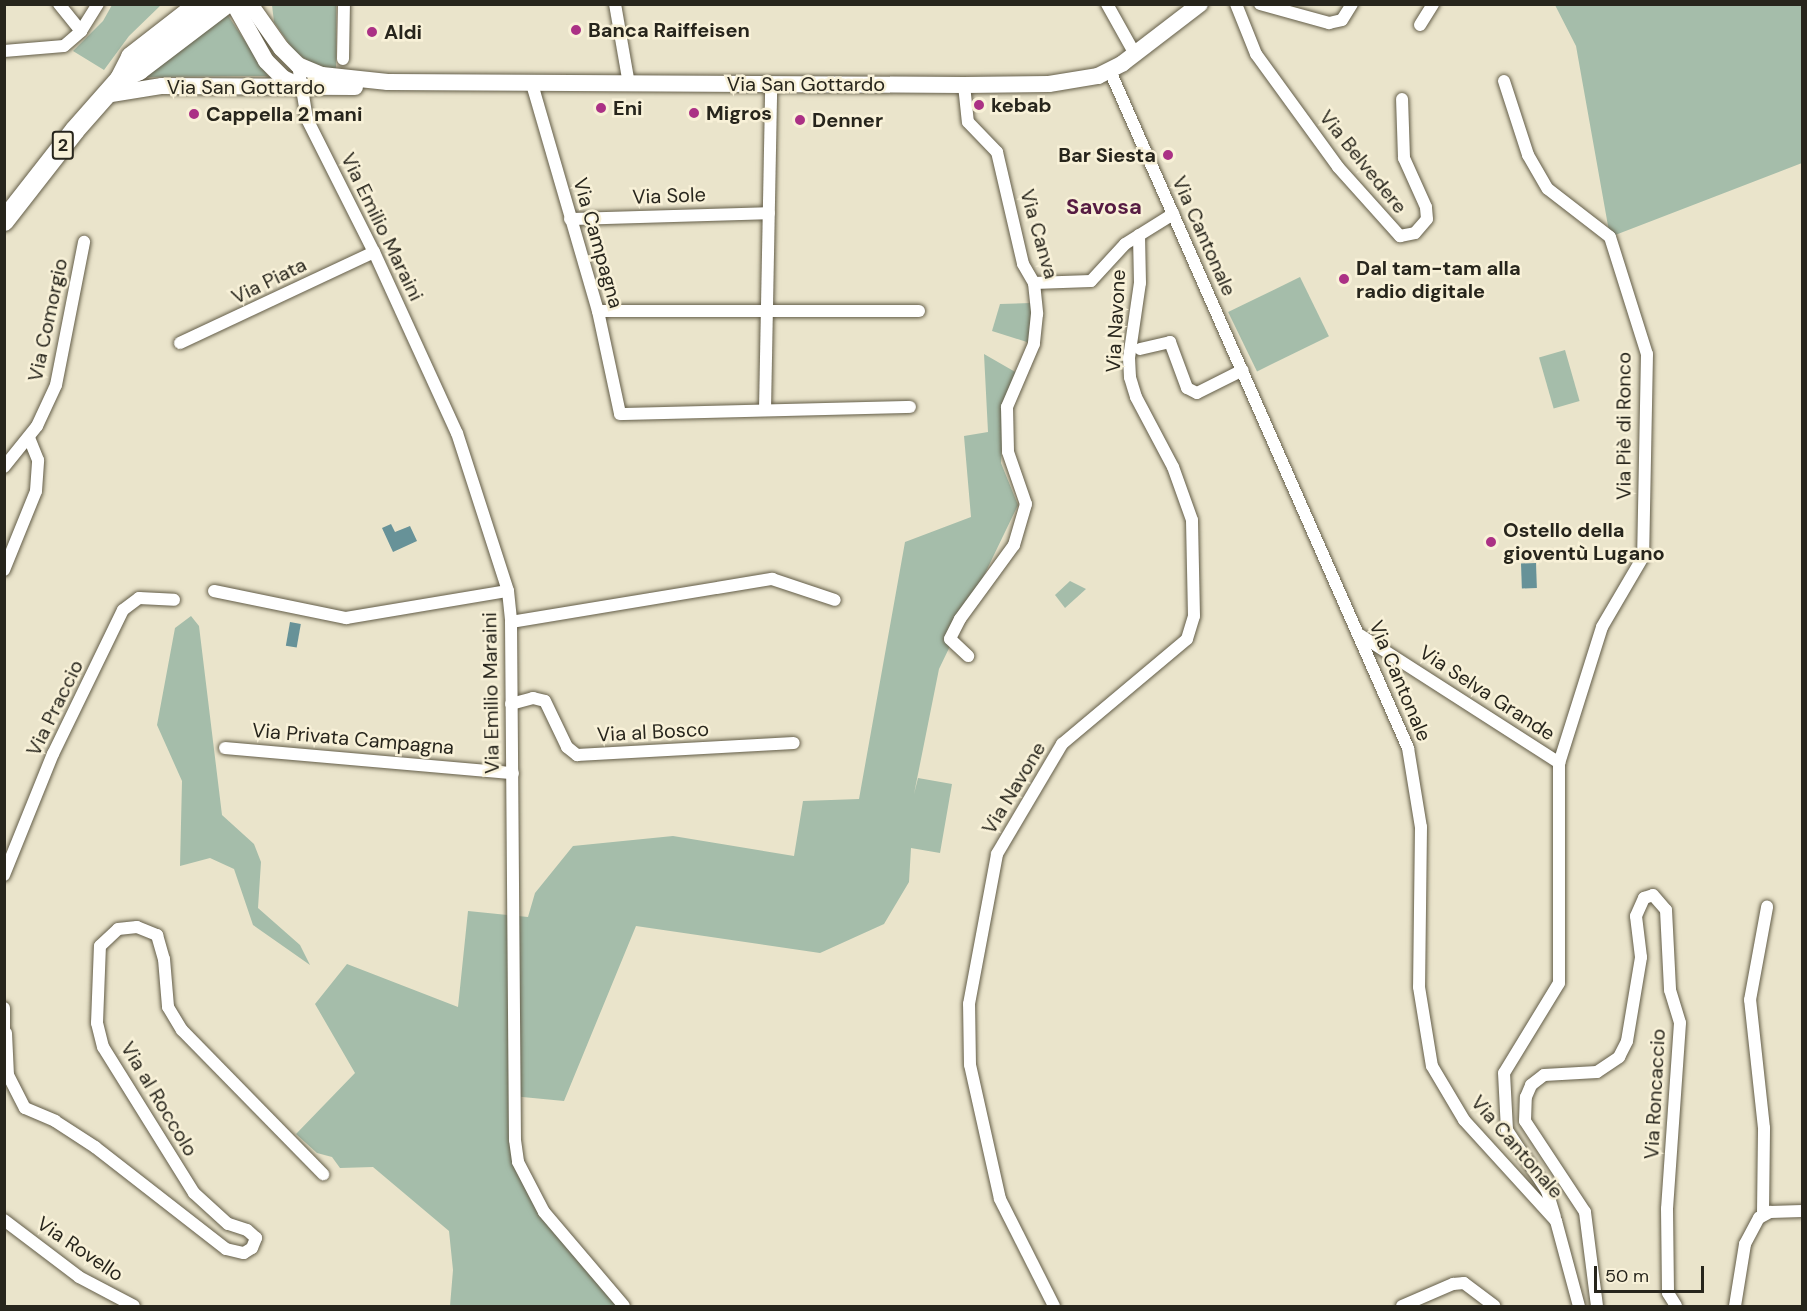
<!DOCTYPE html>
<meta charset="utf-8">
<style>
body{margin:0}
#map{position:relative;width:1807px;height:1311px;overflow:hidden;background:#eae4cb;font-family:"DM Sans",sans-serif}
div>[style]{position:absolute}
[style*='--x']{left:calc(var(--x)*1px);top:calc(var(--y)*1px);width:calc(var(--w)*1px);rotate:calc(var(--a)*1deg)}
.green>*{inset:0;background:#a5bdaa;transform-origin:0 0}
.water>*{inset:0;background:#679298;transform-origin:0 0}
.roads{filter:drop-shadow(0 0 2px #635d48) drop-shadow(0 0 2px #635d48)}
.minor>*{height:12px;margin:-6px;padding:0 6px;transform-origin:6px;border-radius:6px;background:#fff}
.secondary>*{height:16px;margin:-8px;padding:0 8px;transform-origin:8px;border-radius:8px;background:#fff}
.primary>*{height:20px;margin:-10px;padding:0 10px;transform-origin:10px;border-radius:10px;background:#fff}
.dots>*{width:16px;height:16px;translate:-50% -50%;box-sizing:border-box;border:3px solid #f8f1d8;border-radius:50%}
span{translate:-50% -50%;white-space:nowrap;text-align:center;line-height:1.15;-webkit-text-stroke:5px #f8f1d8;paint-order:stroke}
.shield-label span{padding:2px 4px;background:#f8f1d8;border:2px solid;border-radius:4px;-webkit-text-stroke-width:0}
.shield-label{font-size:18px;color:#27251c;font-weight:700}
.poi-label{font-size:20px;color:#27251c;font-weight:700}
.left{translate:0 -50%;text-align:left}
.right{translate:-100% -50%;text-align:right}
.street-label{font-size:20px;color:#27251c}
.quarter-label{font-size:22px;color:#561b42;font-weight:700}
.frame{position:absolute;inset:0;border:6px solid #27251c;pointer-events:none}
.scale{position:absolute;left:1594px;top:1266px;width:110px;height:27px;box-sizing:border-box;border:3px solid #27251c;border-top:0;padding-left:8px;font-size:18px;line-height:21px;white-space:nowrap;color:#27251c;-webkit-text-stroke:4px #f8f1d8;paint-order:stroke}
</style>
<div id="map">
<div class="green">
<i style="clip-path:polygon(112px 5px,161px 5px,129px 36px,104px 70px,73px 51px,103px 21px)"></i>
<i style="clip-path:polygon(272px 5px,336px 5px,336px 71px,311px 63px,295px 52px,274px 22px)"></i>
<i style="clip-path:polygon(1555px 5px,1802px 5px,1802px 163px,1610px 237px,1576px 46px)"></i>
<i style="clip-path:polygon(227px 14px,268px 76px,143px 77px)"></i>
<i style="left:1300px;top:277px;width:66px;height:80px;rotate:64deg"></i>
<i style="clip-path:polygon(1031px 303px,1030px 343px,992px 331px,1000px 304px)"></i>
<i style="left:1565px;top:350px;width:53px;height:27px;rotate:74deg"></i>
<i style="clip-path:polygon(984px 354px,1017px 373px,1004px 406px,1001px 463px,1018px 505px,939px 669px,914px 794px,918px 778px,952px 784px,940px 853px,911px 848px,909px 882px,884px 924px,820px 953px,636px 926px,564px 1101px,512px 1096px,515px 1140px,531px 1191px,624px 1306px,450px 1306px,453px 1270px,449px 1231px,373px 1167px,340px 1168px,332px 1157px,317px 1153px,296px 1134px,355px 1073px,315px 1004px,347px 964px,458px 1007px,468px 911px,528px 917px,535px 893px,573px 846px,673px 836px,794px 856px,803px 801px,859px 799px,905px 542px,971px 517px,964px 436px,988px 432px)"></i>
<i style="clip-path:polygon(1070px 581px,1086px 589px,1065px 608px,1055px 595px)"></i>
<i style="clip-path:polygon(191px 616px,199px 626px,222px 815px,254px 844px,261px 862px,258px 908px,300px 945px,310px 965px,253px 925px,234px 869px,210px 858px,180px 866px,182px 781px,157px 725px,175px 628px)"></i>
</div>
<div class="water">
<i style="clip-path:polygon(391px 524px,395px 532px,410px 526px,417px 541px,393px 552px,382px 528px)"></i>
<i style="left:1536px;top:563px;width:25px;height:15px;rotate:88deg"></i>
<i style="left:290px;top:622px;width:11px;height:24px;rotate:10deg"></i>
</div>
<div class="roads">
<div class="minor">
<i style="--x:59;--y:4;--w:35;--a:51"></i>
<i style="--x:615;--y:4;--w:81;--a:80.1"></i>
<i style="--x:1107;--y:4;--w:57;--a:60.8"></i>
<i style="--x:1236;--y:4;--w:54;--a:68.2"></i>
<i style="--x:1256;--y:54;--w:140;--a:54"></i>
<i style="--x:1338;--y:167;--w:93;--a:48.1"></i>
<i style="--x:1400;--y:236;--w:15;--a:-11"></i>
<i style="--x:1415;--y:233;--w:18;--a:-49"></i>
<i style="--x:1427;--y:219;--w:12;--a:-95"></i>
<i style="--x:1426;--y:207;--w:54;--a:-114.2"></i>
<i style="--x:1404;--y:158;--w:59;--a:-91.9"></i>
<i style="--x:1260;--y:4;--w:72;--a:15.4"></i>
<i style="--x:1329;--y:23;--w:13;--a:-13"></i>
<i style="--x:1342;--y:20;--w:19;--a:-58"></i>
<i style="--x:1420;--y:25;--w:25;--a:-58"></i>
<i style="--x:4;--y:51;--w:60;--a:-4.8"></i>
<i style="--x:64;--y:46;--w:23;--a:-41"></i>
<i style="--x:81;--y:31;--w:32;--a:-58"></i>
<i style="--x:343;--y:59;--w:55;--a:-89"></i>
<i style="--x:298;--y:65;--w:55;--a:80.5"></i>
<i style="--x:307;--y:119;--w:149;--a:63.3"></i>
<i style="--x:374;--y:252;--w:199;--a:65.4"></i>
<i style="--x:457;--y:433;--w:166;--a:72.1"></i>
<i style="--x:508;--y:591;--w:31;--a:84"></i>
<i style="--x:511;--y:622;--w:518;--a:89.56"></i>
<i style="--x:515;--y:1140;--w:22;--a:82"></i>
<i style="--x:518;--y:1162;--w:56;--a:62.5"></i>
<i style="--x:544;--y:1212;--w:123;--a:49.6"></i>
<i style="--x:1110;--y:71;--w:740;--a:66.24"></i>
<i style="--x:1408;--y:748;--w:80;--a:80.7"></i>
<i style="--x:1421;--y:827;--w:160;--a:90.7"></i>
<i style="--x:1419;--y:987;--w:80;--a:80.7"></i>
<i style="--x:1432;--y:1066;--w:63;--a:59.3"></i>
<i style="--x:1464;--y:1120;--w:137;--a:47.7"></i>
<i style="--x:1556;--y:1221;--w:88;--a:74.9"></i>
<i style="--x:1504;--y:81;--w:78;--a:72"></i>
<i style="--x:1528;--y:155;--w:39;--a:60"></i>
<i style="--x:1548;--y:189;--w:78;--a:37.7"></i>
<i style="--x:1610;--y:237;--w:123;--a:72.5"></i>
<i style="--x:1647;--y:354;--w:203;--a:91.1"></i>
<i style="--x:1643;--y:557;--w:81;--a:120.4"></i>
<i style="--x:1602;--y:627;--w:143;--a:107.5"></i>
<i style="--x:532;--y:84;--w:236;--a:73.8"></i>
<i style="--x:598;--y:311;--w:105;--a:77.9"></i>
<i style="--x:620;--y:414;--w:290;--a:-1.4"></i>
<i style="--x:964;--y:85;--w:37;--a:84"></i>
<i style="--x:968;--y:122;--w:42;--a:46"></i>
<i style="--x:997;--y:152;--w:115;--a:76.9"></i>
<i style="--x:1023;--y:264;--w:22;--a:60"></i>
<i style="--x:1034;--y:283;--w:31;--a:84"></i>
<i style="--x:1037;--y:314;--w:30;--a:96"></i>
<i style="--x:1034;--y:344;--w:69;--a:113.2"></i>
<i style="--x:1007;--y:407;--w:45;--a:88.7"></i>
<i style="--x:1008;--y:452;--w:55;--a:70.9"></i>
<i style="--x:1026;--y:504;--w:43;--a:106.3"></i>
<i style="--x:1014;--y:545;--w:92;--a:126.1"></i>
<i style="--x:960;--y:619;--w:22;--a:117"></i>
<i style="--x:950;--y:639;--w:25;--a:43"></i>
<i style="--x:570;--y:219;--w:199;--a:-1.7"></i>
<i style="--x:1034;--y:283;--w:57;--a:-2"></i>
<i style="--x:1091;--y:281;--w:50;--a:-47.4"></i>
<i style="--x:1125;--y:244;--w:57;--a:-32"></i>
<i style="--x:598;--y:311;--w:321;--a:0"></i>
<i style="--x:180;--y:343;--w:214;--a:-25.1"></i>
<i style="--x:1140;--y:349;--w:31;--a:-13"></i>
<i style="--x:1170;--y:342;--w:49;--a:69.7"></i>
<i style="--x:1187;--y:388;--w:11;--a:27"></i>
<i style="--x:1197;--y:393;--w:51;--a:-26.6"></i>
<i style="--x:765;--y:410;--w:325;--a:-88.9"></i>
<i style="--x:4;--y:467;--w:53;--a:-51.2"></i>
<i style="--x:37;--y:426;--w:45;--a:-65.1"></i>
<i style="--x:56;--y:385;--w:146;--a:-78.9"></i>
<i style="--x:4;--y:570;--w:85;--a:-67.9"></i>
<i style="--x:36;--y:491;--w:31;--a:-86"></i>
<i style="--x:38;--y:460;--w:24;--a:-112"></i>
<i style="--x:214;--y:591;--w:135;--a:11.6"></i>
<i style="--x:346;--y:618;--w:164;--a:-9.5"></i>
<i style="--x:511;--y:622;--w:265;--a:-9.4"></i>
<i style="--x:772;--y:579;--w:66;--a:18.4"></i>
<i style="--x:1360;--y:635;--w:237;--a:32.7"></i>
<i style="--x:1559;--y:763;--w:220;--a:90"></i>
<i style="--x:1559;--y:983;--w:105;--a:121.4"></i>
<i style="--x:1504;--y:1073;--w:57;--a:87"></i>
<i style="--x:1507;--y:1130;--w:73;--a:56.7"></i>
<i style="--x:1547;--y:1191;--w:27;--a:73"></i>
<i style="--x:511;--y:704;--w:23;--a:-15"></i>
<i style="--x:533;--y:698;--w:12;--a:14"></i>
<i style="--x:545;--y:701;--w:51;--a:64.4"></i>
<i style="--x:567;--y:747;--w:13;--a:39"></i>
<i style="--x:577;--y:755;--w:217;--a:-3.2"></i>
<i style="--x:225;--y:748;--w:289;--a:5"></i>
<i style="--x:4;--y:875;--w:131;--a:-68"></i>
<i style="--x:53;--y:754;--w:160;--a:-64.1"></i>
<i style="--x:123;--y:610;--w:20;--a:-37"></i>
<i style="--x:139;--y:598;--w:35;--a:3"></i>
<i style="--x:4;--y:1008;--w:24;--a:90"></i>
<i style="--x:6;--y:1033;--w:42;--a:87.3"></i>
<i style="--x:8;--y:1075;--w:37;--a:63"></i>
<i style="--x:25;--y:1108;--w:33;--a:23"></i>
<i style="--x:55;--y:1121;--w:48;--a:33"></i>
<i style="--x:95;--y:1147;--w:166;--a:37.9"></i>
<i style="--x:226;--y:1249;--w:18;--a:13"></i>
<i style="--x:244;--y:1253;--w:9;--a:-32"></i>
<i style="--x:252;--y:1248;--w:11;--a:-68"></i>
<i style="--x:256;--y:1238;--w:12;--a:-138"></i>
<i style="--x:247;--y:1230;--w:20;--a:-162"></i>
<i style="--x:228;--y:1224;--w:46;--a:-137.6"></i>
<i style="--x:194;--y:1193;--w:172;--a:-121.9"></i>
<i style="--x:103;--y:1047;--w:25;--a:-104"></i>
<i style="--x:97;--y:1023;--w:77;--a:-87.8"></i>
<i style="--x:100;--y:946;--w:25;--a:-43"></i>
<i style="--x:118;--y:929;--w:19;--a:-6"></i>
<i style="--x:137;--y:927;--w:22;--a:22"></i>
<i style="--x:157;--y:935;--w:25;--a:74"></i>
<i style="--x:164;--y:959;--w:48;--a:85.2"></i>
<i style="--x:168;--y:1007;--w:27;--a:59"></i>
<i style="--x:182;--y:1030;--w:202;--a:45.6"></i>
<i style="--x:1763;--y:1213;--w:85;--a:-89.3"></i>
<i style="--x:1764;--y:1128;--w:129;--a:-96.2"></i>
<i style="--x:1750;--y:1000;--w:95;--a:-79.6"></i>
<i style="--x:4;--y:1220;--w:94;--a:37.2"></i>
<i style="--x:79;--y:1277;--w:62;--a:27.8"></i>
<i style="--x:1054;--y:1306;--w:120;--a:-116.8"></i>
<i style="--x:1000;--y:1199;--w:137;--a:-102.6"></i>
<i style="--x:970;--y:1065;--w:61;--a:-90.9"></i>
<i style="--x:969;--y:1004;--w:153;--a:-79.4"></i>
<i style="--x:997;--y:854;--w:128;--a:-59.4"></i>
<i style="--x:1062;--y:744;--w:163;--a:-40"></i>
<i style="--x:1187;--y:639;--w:24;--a:-73"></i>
<i style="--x:1194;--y:616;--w:96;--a:-91.2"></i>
<i style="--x:1192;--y:520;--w:56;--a:-109.7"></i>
<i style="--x:1173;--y:467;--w:79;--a:-117.9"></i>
<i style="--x:1136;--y:397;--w:21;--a:-107"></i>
<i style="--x:1130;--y:377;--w:19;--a:-93"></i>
<i style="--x:1129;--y:358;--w:76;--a:-81.7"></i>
<i style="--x:1140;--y:283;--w:48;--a:-91.2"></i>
<i style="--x:1402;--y:1306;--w:56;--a:-23.3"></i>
<i style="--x:1453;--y:1284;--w:11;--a:-5"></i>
<i style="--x:1464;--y:1283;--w:38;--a:37"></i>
<i style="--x:1597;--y:1306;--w:95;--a:-97.3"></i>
<i style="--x:1585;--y:1212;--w:109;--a:-123.4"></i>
<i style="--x:1525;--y:1121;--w:24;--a:-88"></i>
<i style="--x:1526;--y:1097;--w:13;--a:-67"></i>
<i style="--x:1531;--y:1085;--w:16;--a:-38"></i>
<i style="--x:1544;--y:1075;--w:53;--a:-3.2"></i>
<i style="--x:1597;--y:1072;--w:27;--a:-34"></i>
<i style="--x:1619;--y:1057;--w:18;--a:-63"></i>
<i style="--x:1627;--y:1041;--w:85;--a:-80.5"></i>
<i style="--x:1641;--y:957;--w:41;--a:-97"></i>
<i style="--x:1636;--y:916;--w:20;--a:-66"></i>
<i style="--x:1644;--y:898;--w:9;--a:-18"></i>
<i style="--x:1653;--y:895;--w:20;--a:49"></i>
<i style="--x:1666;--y:910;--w:80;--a:87.1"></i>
<i style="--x:1670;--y:990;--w:34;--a:73"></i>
<i style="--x:1680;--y:1023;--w:186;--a:94"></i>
<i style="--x:1667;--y:1209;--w:84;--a:89.3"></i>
<i style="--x:1668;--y:1293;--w:15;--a:58"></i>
<i style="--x:1735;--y:1306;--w:63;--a:-80.8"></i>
<i style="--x:1745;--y:1244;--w:30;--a:-62"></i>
<i style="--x:1759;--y:1218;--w:13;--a:-29"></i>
<i style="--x:1770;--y:1212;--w:32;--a:-2"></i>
</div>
<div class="secondary">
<i style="--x:234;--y:4;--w:65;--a:60.7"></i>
<i style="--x:266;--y:61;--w:24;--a:45"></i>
<i style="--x:283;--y:78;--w:14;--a:25"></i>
<i style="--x:250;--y:4;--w:54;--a:54.8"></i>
<i style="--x:281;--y:48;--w:24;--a:45"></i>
<i style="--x:298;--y:65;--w:26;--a:23"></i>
<i style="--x:322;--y:75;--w:66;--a:6.1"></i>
<i style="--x:388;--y:82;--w:576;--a:0.3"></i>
<i style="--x:964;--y:85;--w:85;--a:-0.7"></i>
<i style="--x:1049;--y:84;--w:50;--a:-9.3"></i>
<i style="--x:1098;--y:76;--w:28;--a:-27"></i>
<i style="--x:1123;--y:63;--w:97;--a:-37.5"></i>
<i style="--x:105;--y:95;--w:58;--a:-9"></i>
<i style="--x:162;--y:86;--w:193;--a:0.3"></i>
</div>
<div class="primary">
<i style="--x:120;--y:79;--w:21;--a:-25"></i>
<i style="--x:139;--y:70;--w:109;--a:-37.2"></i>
<i style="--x:4;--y:221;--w:115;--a:-52"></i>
<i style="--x:75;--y:130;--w:68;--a:-48.6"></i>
<i style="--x:120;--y:79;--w:25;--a:-63"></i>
<i style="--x:131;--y:57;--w:86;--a:-37.9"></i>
</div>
</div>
<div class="dots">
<i style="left:576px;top:30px;background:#ab3185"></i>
<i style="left:372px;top:32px;background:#ab3185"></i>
<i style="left:979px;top:105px;background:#ab3185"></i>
<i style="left:601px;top:108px;background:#ab3185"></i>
<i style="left:694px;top:113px;background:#ab3185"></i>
<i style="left:194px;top:114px;background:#ab3185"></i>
<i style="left:800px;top:120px;background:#ab3185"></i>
<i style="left:1168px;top:155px;background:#ab3185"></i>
<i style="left:1344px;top:279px;background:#ab3185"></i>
<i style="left:1491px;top:542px;background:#ab3185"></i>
</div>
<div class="shield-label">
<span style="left:63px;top:145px">2</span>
</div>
<div class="poi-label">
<span class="left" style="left:588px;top:30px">Banca Raiffeisen</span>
<span class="left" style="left:384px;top:32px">Aldi</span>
<span class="left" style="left:991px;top:105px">kebab</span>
<span class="left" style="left:613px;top:108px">Eni</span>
<span class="left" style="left:706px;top:113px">Migros</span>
<span class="left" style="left:206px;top:114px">Cappella 2 mani</span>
<span class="left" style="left:812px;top:120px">Denner</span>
<span class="right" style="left:1156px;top:155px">Bar Siesta</span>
<span class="left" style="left:1356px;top:280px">Dal tam-tam alla<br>radio digitale</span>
<span class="left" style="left:1503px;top:542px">Ostello della<br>gioventù Lugano</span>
</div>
<div class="street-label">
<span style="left:806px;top:84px">Via San Gottardo</span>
<span style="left:246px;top:87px">Via San Gottardo</span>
<span style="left:1363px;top:162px;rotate:51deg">Via Belvedere</span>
<span style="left:669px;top:196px;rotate:-2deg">Via Sole</span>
<span style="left:382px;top:227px;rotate:64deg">Via Emilio Maraini</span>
<span style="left:1039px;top:234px;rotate:74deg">Via Canva</span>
<span style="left:1204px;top:236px;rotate:66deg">Via Cantonale</span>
<span style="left:598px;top:243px;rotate:74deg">Via Campagna</span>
<span style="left:269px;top:281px;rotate:-26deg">Via Piata</span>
<span style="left:48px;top:320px;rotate:-78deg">Via Comorgio</span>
<span style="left:1116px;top:321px;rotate:-87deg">Via Navone</span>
<span style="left:1624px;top:426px;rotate:-90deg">Via Piè di Ronco</span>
<span style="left:1400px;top:681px;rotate:67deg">Via Cantonale</span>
<span style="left:491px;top:693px;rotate:-91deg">Via Emilio Maraini</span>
<span style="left:1487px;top:693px;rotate:33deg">Via Selva Grande</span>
<span style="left:55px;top:708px;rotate:-64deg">Via Praccio</span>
<span style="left:653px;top:732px;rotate:-3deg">Via al Bosco</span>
<span style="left:353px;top:739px;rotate:5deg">Via Privata Campagna</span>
<span style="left:1014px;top:788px;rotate:-59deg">Via Navone</span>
<span style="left:1655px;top:1094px;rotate:-87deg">Via Roncaccio</span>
<span style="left:159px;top:1099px;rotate:59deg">Via al Roccolo</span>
<span style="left:1517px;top:1147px;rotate:49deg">Via Cantonale</span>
<span style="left:80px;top:1249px;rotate:34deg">Via Rovello</span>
</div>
<div class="quarter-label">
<span style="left:1104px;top:207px">Savosa</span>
</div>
<div class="frame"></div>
<div class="scale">50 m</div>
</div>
